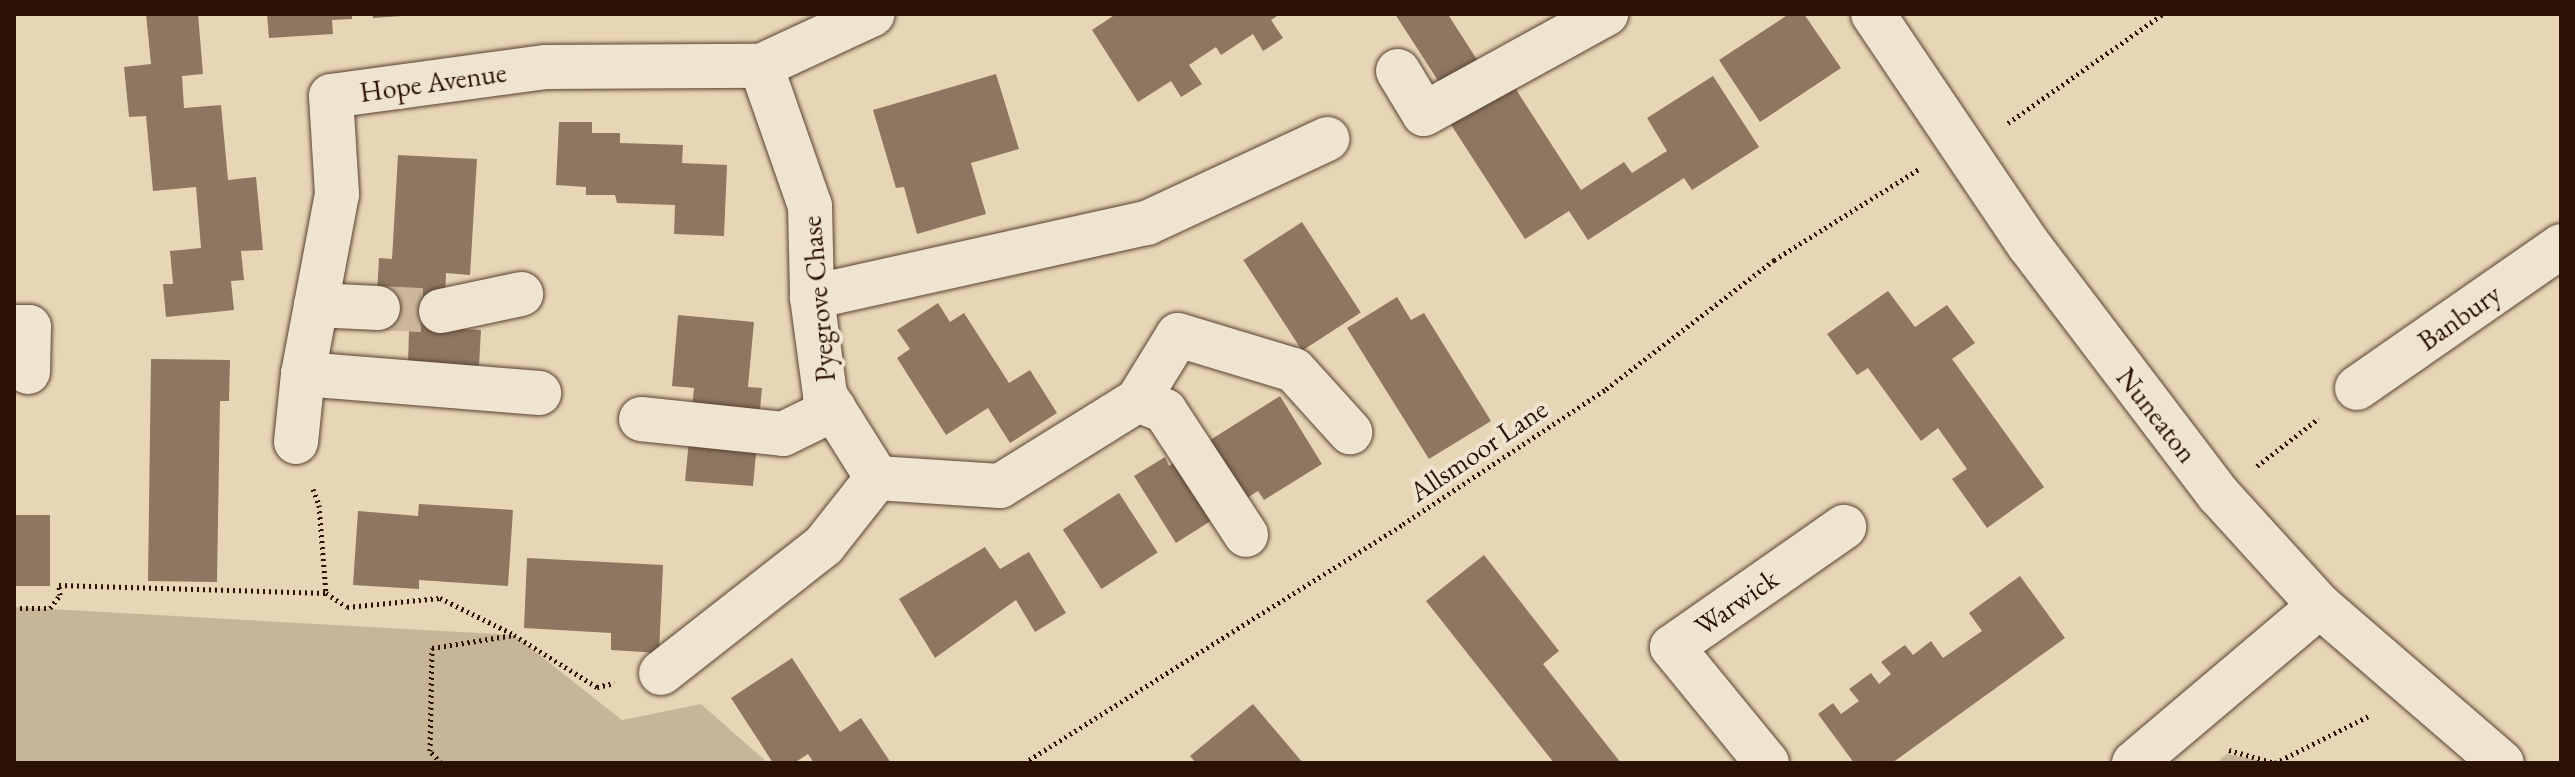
<!DOCTYPE html>
<style>
body{margin:0}
#map{position:relative;width:2575px;height:777px;overflow:hidden;background:#e7d6b6;font-family:"EB Garamond",serif}
div>[style]{position:absolute}
[style*='--x']{left:calc(var(--x)*1px);top:calc(var(--y)*1px);width:calc(var(--w)*1px);rotate:calc(var(--a)*1deg)}
.green>*{inset:0;background:#c7b598}
.building>*{inset:0;background:#8c7761;transform-origin:0 0}
.minor-tunnel>*{height:44px;margin-top:-22px;transform-origin:0;background:repeating-linear-gradient(90deg,#cbb89b 0 44px,transparent 0 66px)}
.path>*{height:5px;margin-top:-2.5px;transform-origin:0;background:repeating-linear-gradient(90deg,#2a1104 0 2px,transparent 0 6px)}
.roads{filter:drop-shadow(0 0 2px #594230) drop-shadow(0 0 2px #594230)}
.minor>*{height:44px;margin:-22px;padding:0 22px;transform-origin:22px;border-radius:22px;background:#efe4d0}
span{translate:-50% -50%;white-space:nowrap;text-align:center;line-height:1.15;-webkit-text-stroke:8px #efe4d0;paint-order:stroke}
.street-label{font-size:28px;color:#2a1104}
.frame{position:absolute;inset:0;border:16px solid #2a1104;pointer-events:none}
</style>
<div id="map">
<div class="green">
<i style="clip-path:polygon(14px 607px,514px 635px,622px 720px,701px 704px,768px 763px,14px 763px)"></i>
<i style="clip-path:polygon(2227px 754px,2274px 763px,2216px 763px)"></i>
</div>
<div class="building">
<i style="clip-path:polygon(146px 14px,198px 14px,203px 74px,182px 76px,184px 108px,221px 105px,228px 180px,256px 177px,263px 250px,241px 251px,244px 280px,231px 281px,234px 310px,166px 317px,163px 284px,173px 284px,170px 251px,201px 248px,196px 187px,153px 191px,146px 116px,129px 117px,124px 67px,151px 64px)"></i>
<i style="clip-path:polygon(267px 14px,352px 14px,352px 19px,332px 20px,333px 34px,269px 38px)"></i>
<i style="clip-path:polygon(373px 14px,402px 14px,402px 16px,373px 18px)"></i>
<i style="clip-path:polygon(1116px 14px,1280px 14px,1271px 20px,1283px 38px,1263px 51px,1253px 34px,1221px 55px,1216px 47px,1189px 65px,1202px 84px,1181px 97px,1171px 81px,1138px 102px,1092px 30px)"></i>
<i style="clip-path:polygon(1395px 14px,1453px 14px,1449px 16px,1501px 97px,1515px 88px,1581px 190px,1624px 162px,1632px 173px,1667px 151px,1647px 118px,1713px 76px,1759px 147px,1692px 190px,1684px 178px,1588px 240px,1569px 211px,1525px 239px,1446px 117px,1457px 110px)"></i>
<i style="clip-path:polygon(1789px 14px,1804px 14px,1841px 68px,1760px 122px,1719px 60px)"></i>
<i style="clip-path:polygon(996px 74px,1019px 149px,971px 163px,986px 214px,917px 234px,904px 187px,896px 188px,873px 110px)"></i>
<i style="clip-path:polygon(559px 122px,592px 122px,592px 133px,620px 133px,620px 143px,683px 145px,682px 163px,727px 165px,724px 236px,674px 234px,675px 205px,617px 203px,615px 195px,586px 195px,586px 187px,556px 185px)"></i>
<i style="clip-path:polygon(398px 155px,477px 159px,470px 275px,446px 273px,444px 328px,481px 330px,479px 366px,408px 363px,409px 330px,375px 328px,379px 258px,392px 259px)"></i>
<i style="left:1302px;top:222px;width:108px;height:70px;rotate:57deg"></i>
<i style="clip-path:polygon(1888px 291px,1915px 327px,1947px 305px,1975px 343px,1952px 359px,2044px 487px,1987px 528px,1952px 479px,1967px 469px,1938px 428px,1921px 441px,1868px 368px,1857px 375px,1827px 334px)"></i>
<i style="clip-path:polygon(1397px 297px,1411px 320px,1424px 313px,1491px 421px,1429px 459px,1347px 328px)"></i>
<i style="clip-path:polygon(938px 303px,950px 322px,964px 313px,1009px 383px,1030px 370px,1057px 413px,1010px 443px,988px 408px,946px 435px,897px 358px,910px 349px,897px 330px)"></i>
<i style="clip-path:polygon(678px 315px,754px 322px,748px 387px,762px 388px,753px 486px,685px 481px,694px 388px,672px 386px)"></i>
<i style="clip-path:polygon(151px 359px,230px 360px,229px 401px,220px 401px,217px 582px,148px 581px)"></i>
<i style="clip-path:polygon(1280px 396px,1322px 464px,1264px 500px,1258px 491px,1176px 543px,1134px 476px,1165px 457px,1169px 466px)"></i>
<i style="left:1119px;top:493px;width:71px;height:67px;rotate:57deg"></i>
<i style="clip-path:polygon(419px 504px,513px 510px,508px 586px,419px 580px,419px 589px,353px 585px,358px 511px,418px 516px)"></i>
<i style="left:14px;top:515px;width:36px;height:71px"></i>
<i style="clip-path:polygon(985px 547px,1000px 569px,1029px 552px,1066px 613px,1035px 632px,1016px 600px,935px 658px,899px 599px)"></i>
<i style="clip-path:polygon(1484px 555px,1559px 651px,1543px 664px,1621px 763px,1554px 763px,1426px 601px)"></i>
<i style="clip-path:polygon(527px 558px,663px 565px,659px 653px,611px 650px,611px 633px,524px 628px)"></i>
<i style="clip-path:polygon(2020px 576px,2065px 638px,1892px 763px,1854px 763px,1818px 714px,1833px 703px,1841px 714px,1859px 701px,1849px 689px,1871px 673px,1879px 684px,1891px 674px,1881px 662px,1905px 645px,1913px 655px,1931px 641px,1943px 658px,1982px 631px,1969px 613px)"></i>
<i style="clip-path:polygon(792px 658px,840px 732px,861px 718px,891px 763px,814px 763px,808px 754px,794px 763px,773px 763px,731px 698px)"></i>
<i style="clip-path:polygon(1253px 704px,1303px 763px,1196px 763px,1190px 756px)"></i>
</div>
<div class="minor-tunnel">
<i style="--x:378;--y:308;--w:63;--a:2.7"></i>
</div>
<div class="path">
<i style="--x:2008;--y:123;--w:189;--a:-35.1"></i>
<i style="--x:2257;--y:466;--w:78;--a:-37.7"></i>
<i style="--x:313;--y:489;--w:17;--a:69"></i>
<i style="--x:319;--y:505;--w:88;--a:85.5"></i>
<i style="--x:326;--y:593;--w:25;--a:34"></i>
<i style="--x:347;--y:607;--w:93;--a:-5.5"></i>
<i style="--x:440;--y:598;--w:81;--a:26.3"></i>
<i style="--x:14;--y:608;--w:36;--a:0"></i>
<i style="--x:50;--y:608;--w:16;--a:-52"></i>
<i style="--x:60;--y:595;--w:10;--a:-96"></i>
<i style="--x:59;--y:585;--w:267;--a:1.7"></i>
<i style="--x:2229;--y:750;--w:48;--a:15.8"></i>
<i style="--x:441;--y:763;--w:16;--a:-133"></i>
<i style="--x:430;--y:751;--w:103;--a:-88.9"></i>
<i style="--x:432;--y:648;--w:83;--a:-9"></i>
<i style="--x:514;--y:635;--w:98;--a:32.1"></i>
<i style="--x:597;--y:687;--w:18;--a:-13"></i>
<i style="--x:1024;--y:763;--w:448;--a:-32.2"></i>
<i style="--x:1403;--y:524;--w:244;--a:-33.6"></i>
<i style="--x:1606;--y:389;--w:212;--a:-37.5"></i>
<i style="--x:1774;--y:260;--w:171;--a:-32.1"></i>
<i style="--x:2275;--y:763;--w:107;--a:-26.6"></i>
</div>
<div class="roads">
<div class="minor">
<i style="--x:1873;--y:14;--w:279;--a:56"></i>
<i style="--x:2029;--y:245;--w:314;--a:52.8"></i>
<i style="--x:2219;--y:495;--w:150;--a:47.7"></i>
<i style="--x:2320;--y:606;--w:240;--a:40.8"></i>
<i style="--x:761;--y:66;--w:148;--a:70.7"></i>
<i style="--x:810;--y:206;--w:91;--a:88.7"></i>
<i style="--x:812;--y:297;--w:99;--a:82.4"></i>
<i style="--x:825;--y:395;--w:98;--a:57.9"></i>
<i style="--x:877;--y:478;--w:123;--a:3.7"></i>
<i style="--x:1000;--y:486;--w:163;--a:-31.9"></i>
<i style="--x:1138;--y:400;--w:76;--a:-58.4"></i>
<i style="--x:1178;--y:335;--w:121;--a:16.8"></i>
<i style="--x:1294;--y:370;--w:84;--a:47.9"></i>
<i style="--x:1398;--y:71;--w:50;--a:58.8"></i>
<i style="--x:1424;--y:114;--w:208;--a:-28.8"></i>
<i style="--x:812;--y:297;--w:343;--a:-12.5"></i>
<i style="--x:1147;--y:223;--w:199;--a:-25"></i>
<i style="--x:316;--y:305;--w:62;--a:2.8"></i>
<i style="--x:441;--y:311;--w:82;--a:-12"></i>
<i style="--x:14;--y:327;--w:15;--a:0"></i>
<i style="--x:29;--y:327;--w:45;--a:91.3"></i>
<i style="--x:303;--y:374;--w:237;--a:4.6"></i>
<i style="--x:2357;--y:388;--w:249;--a:-34.8"></i>
<i style="--x:1138;--y:400;--w:29;--a:22"></i>
<i style="--x:1165;--y:411;--w:148;--a:56.8"></i>
<i style="--x:641;--y:419;--w:143;--a:6"></i>
<i style="--x:783;--y:434;--w:57;--a:-26.1"></i>
<i style="--x:296;--y:442;--w:68;--a:-84.1"></i>
<i style="--x:303;--y:374;--w:183;--a:-79.3"></i>
<i style="--x:337;--y:194;--w:98;--a:-93.5"></i>
<i style="--x:331;--y:96;--w:217;--a:-7.7"></i>
<i style="--x:546;--y:67;--w:215;--a:-0.3"></i>
<i style="--x:761;--y:66;--w:123;--a:-24.9"></i>
<i style="--x:661;--y:673;--w:207;--a:-38.1"></i>
<i style="--x:824;--y:545;--w:85;--a:-51.7"></i>
<i style="--x:1767;--y:763;--w:150;--a:-129.3"></i>
<i style="--x:1672;--y:647;--w:210;--a:-34.9"></i>
<i style="--x:2134;--y:763;--w:243;--a:-40.2"></i>
</div>
</div>
<div class="street-label">
<span style="left:433px;top:82px;rotate:-8deg">Hope Avenue</span>
<span style="left:818px;top:299px;rotate:-95deg">Pyegrove Chase</span>
<span style="left:2459px;top:317px;rotate:-35deg">Banbury</span>
<span style="left:2157px;top:415px;rotate:52deg">Nuneaton</span>
<span style="left:1478px;top:450px;rotate:-34deg">Allsmoor Lane</span>
<span style="left:1736px;top:602px;rotate:-35deg">Warwick</span>
</div>
<div class="frame"></div>
</div>
